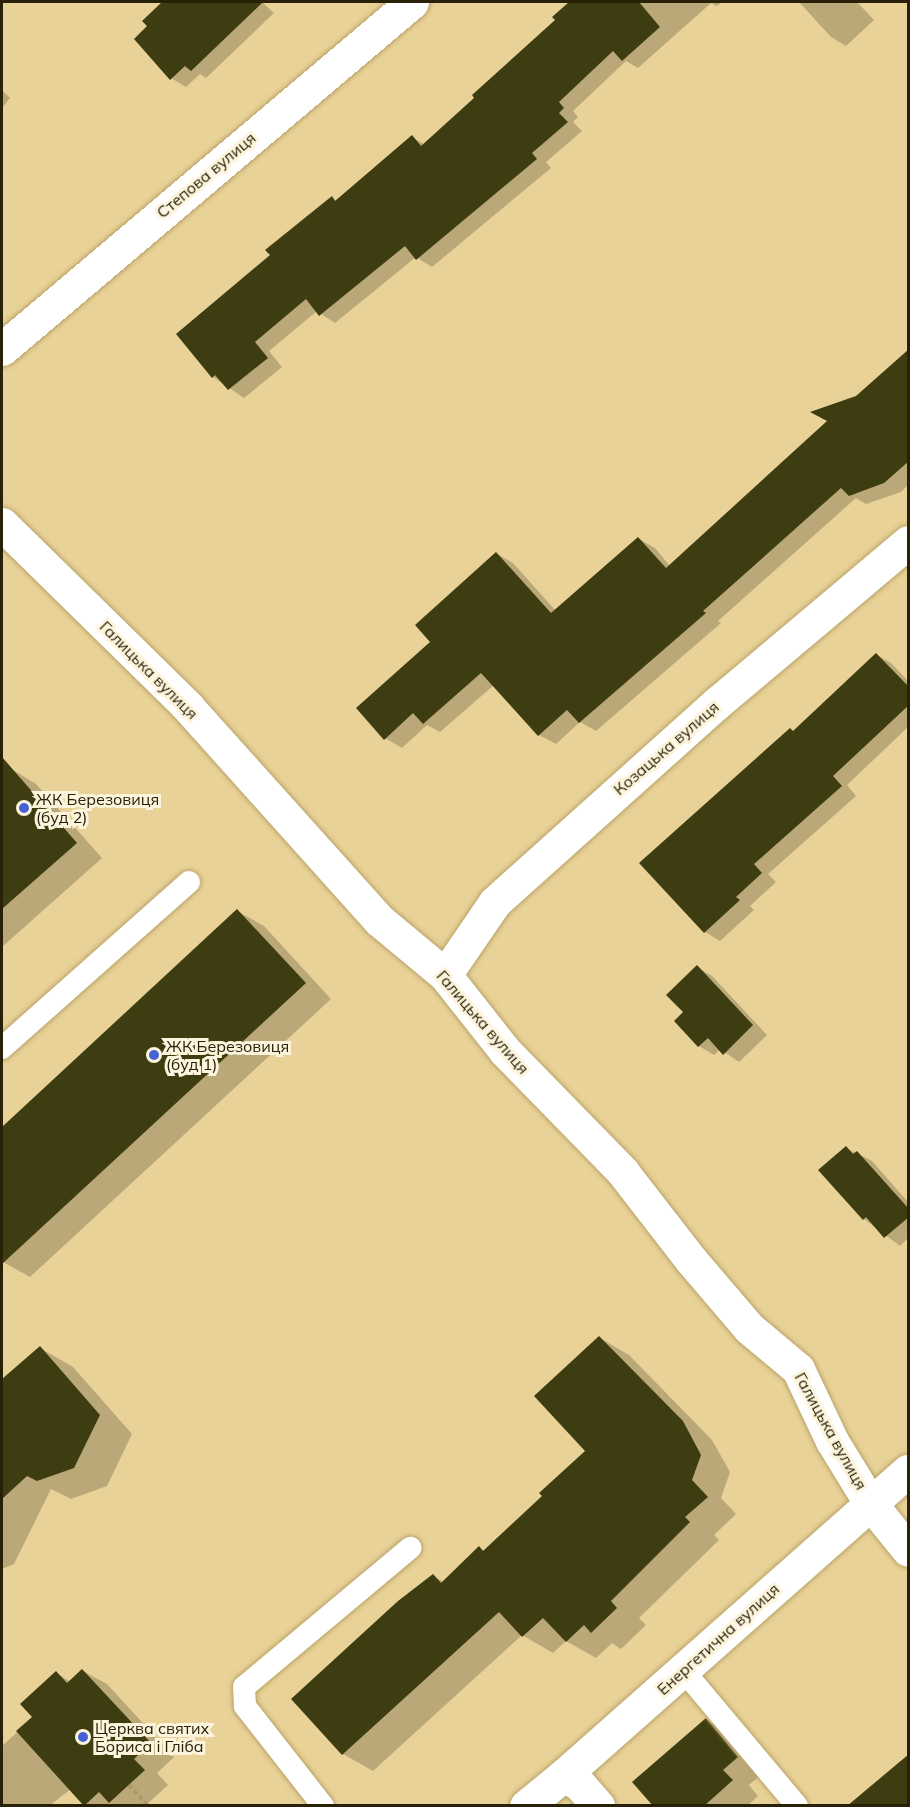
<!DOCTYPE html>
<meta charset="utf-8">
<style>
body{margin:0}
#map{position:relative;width:910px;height:1807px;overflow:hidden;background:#e9d297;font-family:Mulish,sans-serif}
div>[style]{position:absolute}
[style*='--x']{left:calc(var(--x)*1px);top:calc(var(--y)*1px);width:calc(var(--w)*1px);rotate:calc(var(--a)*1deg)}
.shadow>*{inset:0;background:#0003}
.building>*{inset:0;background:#3d3d11}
.path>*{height:4px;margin-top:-2px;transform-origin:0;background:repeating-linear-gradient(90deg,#ab9869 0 4.5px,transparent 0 7.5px)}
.roads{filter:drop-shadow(0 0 2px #b9a369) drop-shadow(0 0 2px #b9a369)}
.service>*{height:22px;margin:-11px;padding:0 11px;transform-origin:11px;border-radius:11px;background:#fff}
.minor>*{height:33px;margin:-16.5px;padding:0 16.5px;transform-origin:16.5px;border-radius:16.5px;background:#fff}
.dots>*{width:16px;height:16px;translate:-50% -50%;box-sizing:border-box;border:3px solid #fdf4dd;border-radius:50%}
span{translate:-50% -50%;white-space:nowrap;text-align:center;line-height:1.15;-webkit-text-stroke:6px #fdf4dd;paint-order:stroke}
.street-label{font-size:16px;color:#292008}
.poi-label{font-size:16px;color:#292008}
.left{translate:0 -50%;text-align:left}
.frame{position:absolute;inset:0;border:3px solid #292008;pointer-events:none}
</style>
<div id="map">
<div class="shadow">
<i style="clip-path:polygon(164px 2px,262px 2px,274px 13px,206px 78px,200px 74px,186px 87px,171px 78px,150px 26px,145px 21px)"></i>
<i style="clip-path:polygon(572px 2px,722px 2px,717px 6px,711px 3px,638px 68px,626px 61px,573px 111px,578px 117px,573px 122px,582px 131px,546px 162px,551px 168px,432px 267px,416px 257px,335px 323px,317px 311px,269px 351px,282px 367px,244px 398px,213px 377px,272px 256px,332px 198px,337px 201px,412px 137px,425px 145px,557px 20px,554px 17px)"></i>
<i style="clip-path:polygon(799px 2px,857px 2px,874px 20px,846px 46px,831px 37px)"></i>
<i style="clip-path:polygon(2px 90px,10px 98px,2px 108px)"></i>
<i style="clip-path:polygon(908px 351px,908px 485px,901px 492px,866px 504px,856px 498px,718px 621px,721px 623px,596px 731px,580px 722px,556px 744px,539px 735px,494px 685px,440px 732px,427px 725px,402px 748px,385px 738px,432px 642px,497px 554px,513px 563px,556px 611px,639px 539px,655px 548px,670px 566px)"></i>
<i style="clip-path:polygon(877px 655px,891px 663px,908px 681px,908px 727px,847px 785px,856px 796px,768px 874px,776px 882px,750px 906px,754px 910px,720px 941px,705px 932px,642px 863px,795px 732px)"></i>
<i style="clip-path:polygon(10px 768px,36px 784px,102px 858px,2px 947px,2px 776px)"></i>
<i style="clip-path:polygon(237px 911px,264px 926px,331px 999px,30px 1277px,3px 1262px,2px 1129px)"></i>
<i style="clip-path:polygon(697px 967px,712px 976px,767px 1035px,739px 1062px,720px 1049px,714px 1055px,699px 1046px,676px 1021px,685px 1012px)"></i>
<i style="clip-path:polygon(846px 1148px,872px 1161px,908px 1202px,908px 1238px,900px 1246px,864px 1219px)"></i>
<i style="clip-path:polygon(600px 1338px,629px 1355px,712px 1440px,730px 1472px,721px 1498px,736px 1514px,714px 1535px,719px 1540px,639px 1618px,646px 1625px,621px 1649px,612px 1643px,596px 1658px,566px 1641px,553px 1653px,522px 1635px,373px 1771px,343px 1754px,293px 1699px,433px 1576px,444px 1582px,479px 1548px,485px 1551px,544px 1497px,587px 1451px)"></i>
<i style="clip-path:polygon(40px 1348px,73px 1367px,132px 1434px,107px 1486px,71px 1499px,51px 1489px,14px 1564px,2px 1569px,2px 1382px)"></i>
<i style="clip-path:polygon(83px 1671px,107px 1684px,174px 1757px,157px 1773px,168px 1785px,145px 1806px,87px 1806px,71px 1789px,49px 1806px,2px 1806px,2px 1746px,34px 1717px,56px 1673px,71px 1682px)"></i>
<i style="clip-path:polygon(706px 1720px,732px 1735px,764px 1772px,749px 1785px,758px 1796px,747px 1806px,655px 1806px)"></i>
</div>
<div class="building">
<i style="clip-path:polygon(162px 2px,263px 2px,191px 71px,185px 66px,170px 80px,134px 39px,147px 26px,142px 21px)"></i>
<i style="clip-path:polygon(569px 2px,639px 2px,660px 27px,622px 61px,613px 51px,559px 102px,564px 108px,559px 113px,568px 122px,532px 153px,537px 159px,416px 260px,405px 246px,319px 316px,306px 299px,255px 342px,268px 358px,228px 390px,215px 375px,212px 378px,176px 334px,270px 255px,265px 250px,332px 196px,335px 201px,412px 135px,421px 146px,474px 98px,472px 95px,555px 20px,552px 17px)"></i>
<i style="clip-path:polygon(909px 349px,909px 461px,884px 483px,849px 496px,841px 488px,703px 611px,706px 613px,579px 723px,567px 710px,538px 736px,481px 673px,423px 724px,413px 713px,384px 740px,356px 708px,430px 642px,415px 625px,496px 552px,551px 613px,638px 537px,666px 568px,827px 421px,810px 412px,856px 396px)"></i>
<i style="clip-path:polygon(876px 653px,909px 687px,909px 705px,833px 776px,842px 786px,754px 864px,762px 873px,736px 897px,740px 900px,704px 933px,639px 863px,790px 728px,793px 731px)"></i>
<i style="clip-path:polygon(2px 757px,77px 843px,2px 909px)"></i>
<i style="clip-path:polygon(237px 909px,306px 983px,2px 1264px,2px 1127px)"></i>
<i style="clip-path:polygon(697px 965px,753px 1025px,723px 1055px,708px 1038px,698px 1047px,674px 1021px,683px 1012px,666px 995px)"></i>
<i style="clip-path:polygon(846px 1146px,853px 1154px,857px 1151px,909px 1209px,909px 1217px,884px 1238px,866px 1217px,863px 1220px,818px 1170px)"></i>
<i style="clip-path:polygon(599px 1336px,683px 1421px,701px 1455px,692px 1480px,708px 1497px,685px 1517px,690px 1522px,611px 1601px,617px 1608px,591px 1633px,584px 1625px,566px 1642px,543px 1618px,522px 1637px,499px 1612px,342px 1755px,291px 1699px,398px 1601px,433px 1574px,441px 1583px,479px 1546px,483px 1551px,542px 1496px,539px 1493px,585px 1451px,534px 1396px)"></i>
<i style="clip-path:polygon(40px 1346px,100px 1415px,74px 1468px,37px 1481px,27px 1476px,2px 1499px,2px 1379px)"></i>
<i style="clip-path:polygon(82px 1669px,151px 1743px,134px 1759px,145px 1770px,109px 1803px,99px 1792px,84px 1806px,16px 1731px,32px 1717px,20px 1704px,56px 1671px,67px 1683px)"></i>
<i style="clip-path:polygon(706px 1718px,738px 1757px,723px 1770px,733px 1780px,704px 1806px,653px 1806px,632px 1782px)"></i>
<i style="clip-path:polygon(909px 1754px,909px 1806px,847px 1806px)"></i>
</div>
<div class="path">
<i style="--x:129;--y:1785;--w:28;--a:48"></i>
</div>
<div class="roads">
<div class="service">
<i style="--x:2;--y:1048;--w:250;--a:-41.6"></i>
<i style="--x:683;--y:1670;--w:177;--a:50"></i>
<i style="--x:323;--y:1806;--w:127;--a:-128"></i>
<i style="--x:245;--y:1706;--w:19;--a:-93"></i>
<i style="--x:244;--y:1687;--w:217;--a:-39.9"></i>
</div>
<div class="minor">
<i style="--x:2;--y:349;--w:537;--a:-40.24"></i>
<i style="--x:2;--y:524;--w:260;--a:44.5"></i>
<i style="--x:187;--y:706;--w:288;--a:48.1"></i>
<i style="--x:379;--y:920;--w:86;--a:39.8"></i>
<i style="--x:445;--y:975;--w:97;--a:51.7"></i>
<i style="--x:505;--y:1051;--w:168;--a:45.7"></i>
<i style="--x:622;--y:1171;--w:113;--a:52.2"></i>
<i style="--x:691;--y:1260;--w:89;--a:49.5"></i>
<i style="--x:749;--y:1328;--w:64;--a:39.9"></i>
<i style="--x:798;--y:1369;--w:80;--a:64.7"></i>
<i style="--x:832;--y:1441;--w:73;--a:58.5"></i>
<i style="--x:870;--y:1503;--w:60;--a:51"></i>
<i style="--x:445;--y:975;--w:88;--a:-55.6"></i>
<i style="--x:495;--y:902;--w:298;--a:-41.9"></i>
<i style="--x:717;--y:703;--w:250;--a:-40.1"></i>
<i style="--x:564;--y:1775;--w:19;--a:32"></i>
<i style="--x:580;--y:1785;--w:28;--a:49"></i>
<i style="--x:526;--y:1806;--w:49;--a:-39.2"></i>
<i style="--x:564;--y:1775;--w:459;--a:-41.5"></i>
</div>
</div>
<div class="dots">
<i style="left:24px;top:808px;background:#4561d4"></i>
<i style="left:154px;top:1055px;background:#4561d4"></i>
<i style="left:83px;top:1737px;background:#4561d4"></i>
</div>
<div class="street-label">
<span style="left:206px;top:175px;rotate:-40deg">Степова вулиця</span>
<span style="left:149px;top:670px;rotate:45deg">Галицька вулиця</span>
<span style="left:666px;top:748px;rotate:-41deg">Козацька вулиця</span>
<span style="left:483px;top:1022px;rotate:49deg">Галицька вулиця</span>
<span style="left:831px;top:1431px;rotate:61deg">Галицька вулиця</span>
<span style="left:718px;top:1639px;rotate:-42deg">Енергетична вулиця</span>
</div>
<div class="poi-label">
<span class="left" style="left:36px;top:808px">ЖК Березовиця<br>(буд 2)</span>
<span class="left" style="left:166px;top:1055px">ЖК Березовиця<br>(буд 1)</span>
<span class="left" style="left:95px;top:1737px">Церква святих<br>Бориса і Гліба</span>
</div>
<div class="frame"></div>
</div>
